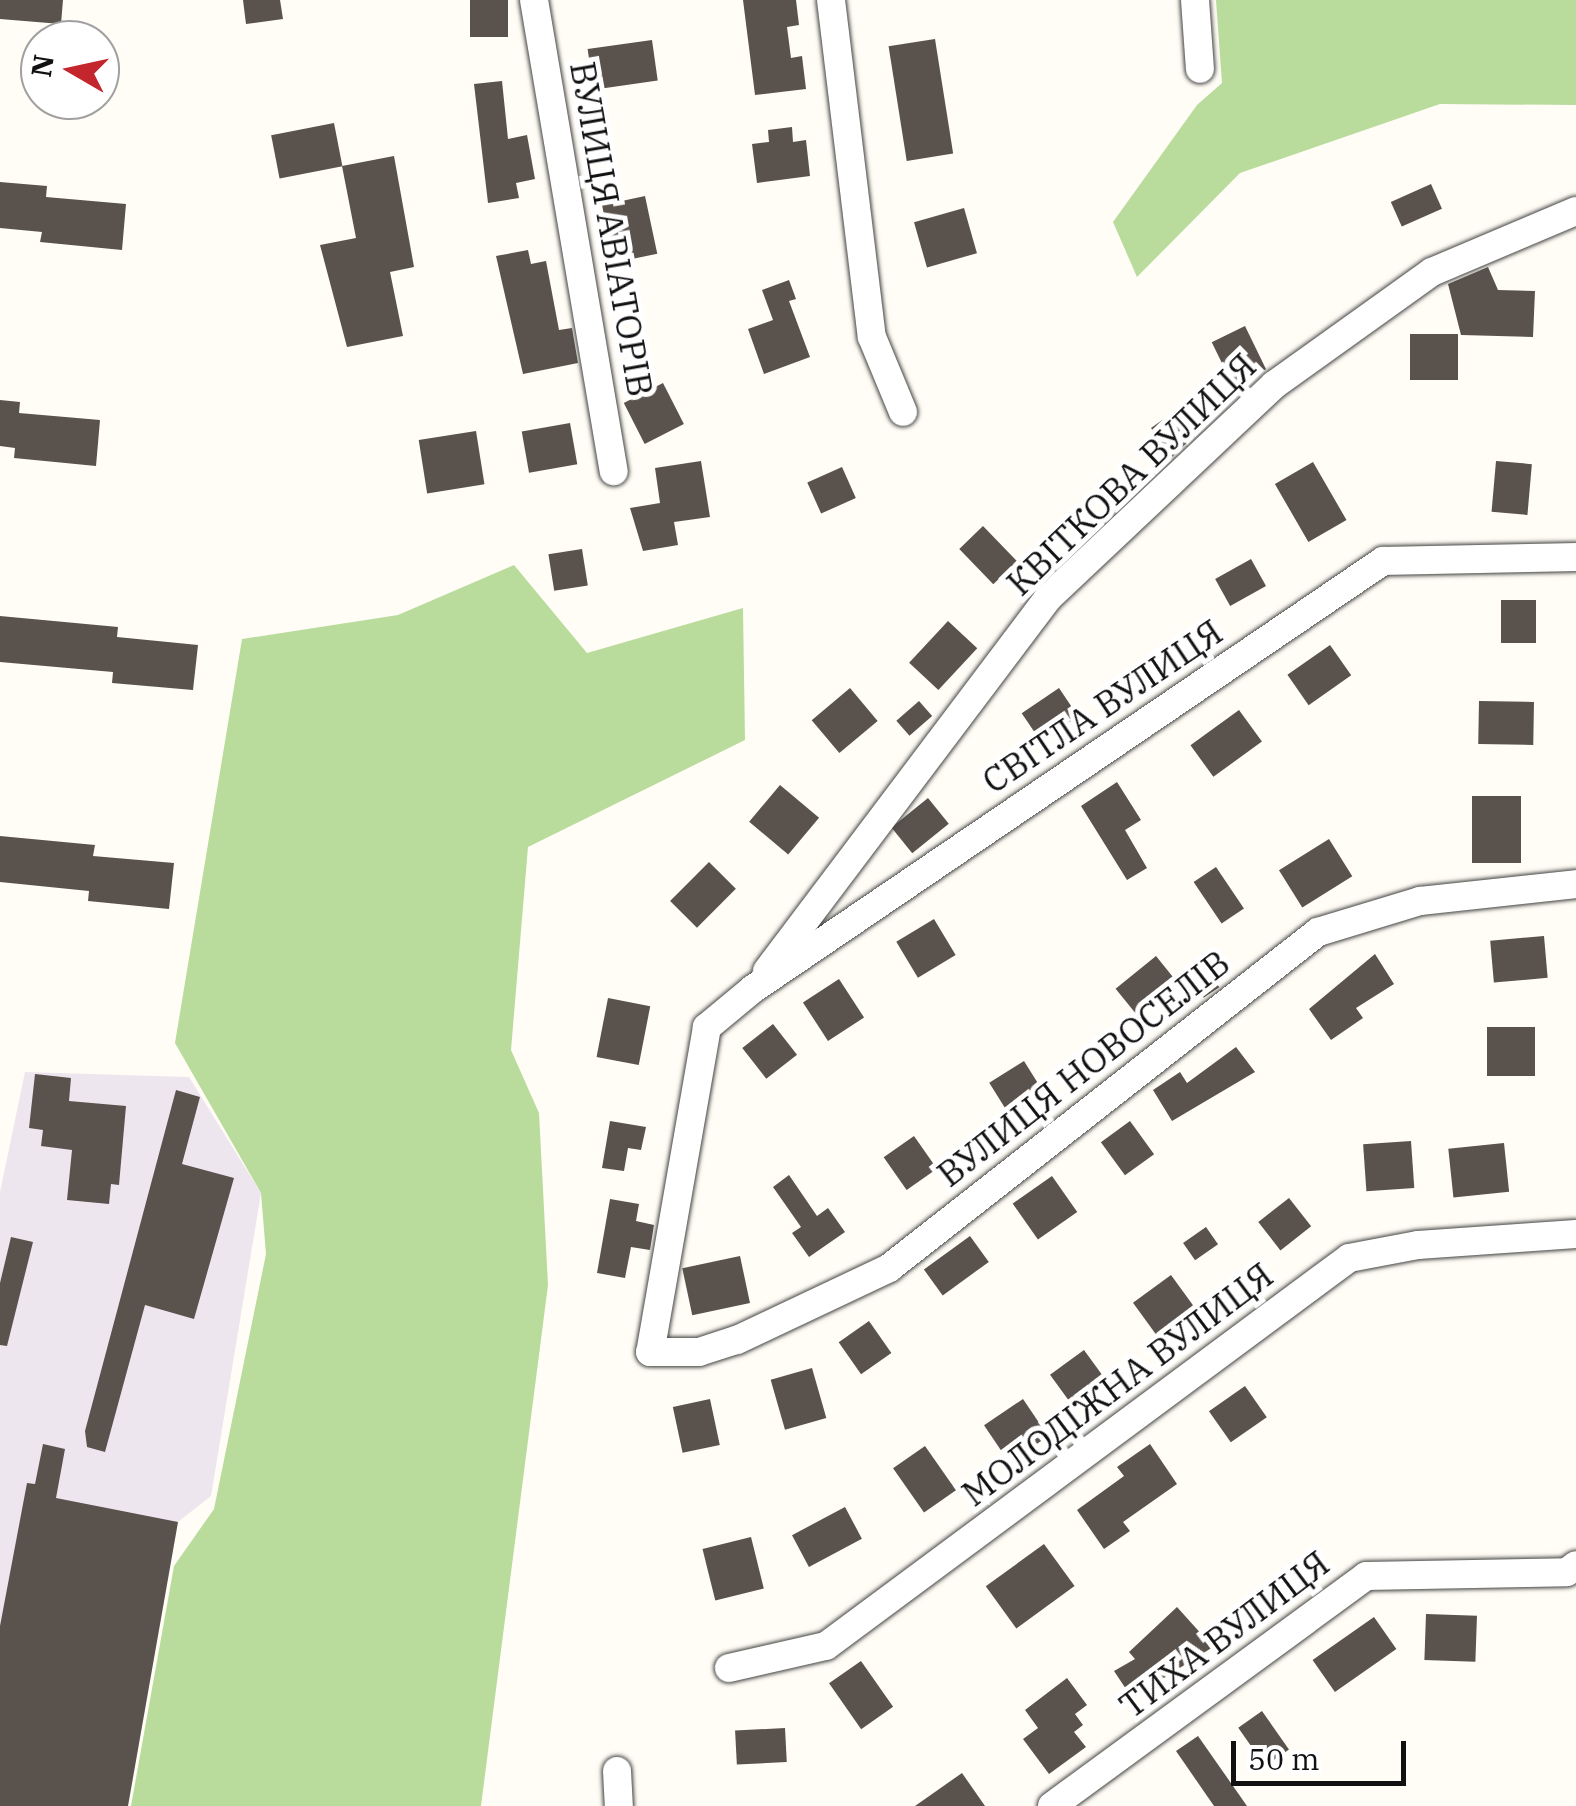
<!DOCTYPE html>
<meta charset="utf-8">
<style>
body{margin:0}
#map{position:relative;width:1576px;height:1806px;overflow:hidden;background:#fffdf5;font-family:"IBM Plex Serif",serif}
div>[style]{position:absolute}
[style*='--x']{left:calc(var(--x)*1px);top:calc(var(--y)*1px);width:calc(var(--w)*1px);rotate:calc(var(--a)*1deg)}
.industrial>*{inset:0;background:#eee6ef}
.forest>*{inset:0;background:#b9dc9c}
.building>*{inset:0;background:#5a524d;transform-origin:0 0}
.roads{filter:drop-shadow(0 0 2px #444) drop-shadow(0 0 2px #444)}
.minor>*{height:28px;margin:-14px;padding:0 14px;transform-origin:14px;border-radius:14px;background:#fff}
span{translate:-50% -50%;white-space:nowrap;text-align:center;line-height:1.15;-webkit-text-stroke:10px #fff;paint-order:stroke}
.street-label{font-size:35px;color:#111}
.north{position:absolute;left:20px;top:20px;width:100px;height:100px;box-sizing:border-box;background:#fff;border:2px solid #a0a0a0;border-radius:50%;rotate:279deg;font-size:28px;font-weight:700;line-height:40px;text-align:center;color:#111}
.north::after{content:'';display:block;margin:auto;width:35px;height:45px;background:#c4262e;clip-path:polygon(50% 0,100% 100%,50% 72%,0 100%)}
.scale{position:absolute;left:1231px;top:1741px;width:175px;height:45px;box-sizing:border-box;border:5px solid #111;border-top:0;padding-left:12px;font-size:30px;line-height:35px;white-space:nowrap;color:#111;-webkit-text-stroke:8px #fff;paint-order:stroke}
</style>
<div id="map">
<div class="industrial">
<i style="clip-path:polygon(25px 1072px,189px 1077px,261px 1193px,211px 1496px,178px 1522px,128px 1806px,0 1806px,0 1192px)"></i>
</div>
<div class="forest">
<i style="clip-path:polygon(1216px 0,1576px 0,1576px 105px,1440px 104px,1240px 173px,1137px 277px,1113px 222px,1197px 105px,1222px 83px)"></i>
<i style="clip-path:polygon(514px 565px,587px 653px,743px 608px,745px 740px,528px 847px,511px 1050px,539px 1113px,548px 1285px,481px 1806px,131px 1806px,174px 1566px,214px 1509px,266px 1254px,261px 1193px,175px 1043px,242px 639px,398px 615px)"></i>
</div>
<div class="building">
<i style="clip-path:polygon(0 0,63px 0,61px 24px,0 19px)"></i>
<i style="clip-path:polygon(243px 0,280px 0,283px 19px,246px 24px)"></i>
<i style="left:470px;top:0;width:38px;height:37px"></i>
<i style="clip-path:polygon(743px 0,796px 0,799px 25px,787px 27px,791px 58px,802px 56px,806px 89px,755px 95px)"></i>
<i style="left:935px;top:39px;width:116px;height:47px;rotate:81deg"></i>
<i style="left:652px;top:40px;width:41px;height:65px;rotate:82deg"></i>
<i style="clip-path:polygon(502px 81px,508px 139px,527px 135px,535px 179px,516px 183px,519px 198px,488px 203px,474px 84px)"></i>
<i style="left:334px;top:123px;width:44px;height:64px;rotate:79deg"></i>
<i style="clip-path:polygon(792px 127px,793px 142px,806px 140px,810px 176px,757px 183px,752px 144px,769px 142px,768px 130px)"></i>
<i style="clip-path:polygon(394px 156px,414px 267px,390px 272px,403px 336px,347px 347px,320px 245px,356px 238px,342px 166px)"></i>
<i style="clip-path:polygon(0 182px,47px 186px,46px 197px,126px 204px,122px 250px,40px 242px,42px 232px,0 228px)"></i>
<i style="left:1431px;top:184px;width:27px;height:44px;rotate:66deg"></i>
<i style="left:645px;top:196px;width:59px;height:44px;rotate:78deg"></i>
<i style="left:964px;top:208px;width:47px;height:52px;rotate:74deg"></i>
<i style="clip-path:polygon(528px 250px,531px 264px,546px 261px,559px 330px,572px 328px,578px 363px,523px 374px,496px 256px)"></i>
<i style="clip-path:polygon(1488px 267px,1498px 290px,1535px 291px,1533px 337px,1461px 335px,1448px 284px)"></i>
<i style="clip-path:polygon(789px 280px,796px 299px,789px 301px,810px 357px,764px 374px,748px 329px,773px 320px,762px 290px)"></i>
<i style="left:1245px;top:326px;width:48px;height:37px;rotate:64deg"></i>
<i style="left:1410px;top:334px;width:48px;height:46px"></i>
<i style="left:663px;top:383px;width:46px;height:44px;rotate:63deg"></i>
<i style="clip-path:polygon(0 400px,20px 402px,19px 413px,100px 420px,96px 466px,14px 458px,15px 448px,0 446px)"></i>
<i style="clip-path:polygon(1182px 406px,1200px 430px,1172px 457px,1151px 428px)"></i>
<i style="left:570px;top:423px;width:42px;height:49px;rotate:80deg"></i>
<i style="left:476px;top:431px;width:54px;height:58px;rotate:81deg"></i>
<i style="clip-path:polygon(701px 461px,710px 517px,674px 522px,678px 545px,643px 551px,630px 508px,660px 503px,655px 468px)"></i>
<i style="left:1496px;top:461px;width:36px;height:51px;rotate:5deg"></i>
<i style="left:1313px;top:462px;width:67px;height:44px;rotate:60deg"></i>
<i style="left:842px;top:467px;width:34px;height:38px;rotate:66deg"></i>
<i style="left:983px;top:526px;width:49px;height:33px;rotate:46deg"></i>
<i style="left:582px;top:549px;width:37px;height:34px;rotate:81deg"></i>
<i style="left:1251px;top:559px;width:31px;height:41px;rotate:61deg"></i>
<i style="left:1501px;top:600px;width:35px;height:43px"></i>
<i style="clip-path:polygon(0 616px,118px 627px,117px 637px,198px 645px,193px 690px,112px 683px,113px 672px,0 662px)"></i>
<i style="left:948px;top:621px;width:40px;height:57px;rotate:43deg"></i>
<i style="left:1330px;top:645px;width:37px;height:52px;rotate:55deg"></i>
<i style="left:850px;top:688px;width:43px;height:50px;rotate:50deg"></i>
<i style="left:1059px;top:688px;width:34px;height:45px;rotate:56deg"></i>
<i style="left:919px;top:701px;width:20px;height:30px;rotate:49deg"></i>
<i style="left:1479px;top:701px;width:55px;height:43px;rotate:1deg"></i>
<i style="left:1239px;top:710px;width:39px;height:60px;rotate:54deg"></i>
<i style="clip-path:polygon(1117px 782px,1141px 820px,1125px 830px,1147px 868px,1127px 880px,1081px 806px)"></i>
<i style="left:780px;top:785px;width:51px;height:48px;rotate:40deg"></i>
<i style="left:1472px;top:796px;width:49px;height:67px"></i>
<i style="left:928px;top:798px;width:33px;height:47px;rotate:51deg"></i>
<i style="clip-path:polygon(0 836px,95px 845px,93px 856px,174px 863px,169px 909px,88px 901px,89px 891px,0 882px)"></i>
<i style="left:1329px;top:839px;width:44px;height:59px;rotate:58deg"></i>
<i style="left:709px;top:862px;width:38px;height:55px;rotate:45deg"></i>
<i style="left:1216px;top:867px;width:50px;height:27px;rotate:56deg"></i>
<i style="left:934px;top:919px;width:42px;height:44px;rotate:59deg"></i>
<i style="left:1544px;top:936px;width:42px;height:54px;rotate:85deg"></i>
<i style="clip-path:polygon(1375px 954px,1394px 984px,1356px 1008px,1363px 1018px,1331px 1040px,1309px 1009px)"></i>
<i style="left:1156px;top:956px;width:33px;height:52px;rotate:51deg"></i>
<i style="left:1207px;top:969px;width:22px;height:19px;rotate:56deg"></i>
<i style="left:839px;top:979px;width:46px;height:43px;rotate:57deg"></i>
<i style="left:608px;top:998px;width:43px;height:60px;rotate:11deg"></i>
<i style="left:773px;top:1024px;width:39px;height:39px;rotate:52deg"></i>
<i style="left:1487px;top:1027px;width:48px;height:49px"></i>
<i style="clip-path:polygon(1236px 1047px,1255px 1072px,1172px 1121px,1153px 1090px,1180px 1072px,1187px 1083px)"></i>
<i style="left:1024px;top:1061px;width:39px;height:41px;rotate:58deg"></i>
<i style="clip-path:polygon(35px 1074px,71px 1078px,69px 1101px,126px 1106px,119px 1185px,111px 1184px,109px 1204px,67px 1200px,72px 1150px,41px 1146px,43px 1130px,29px 1128px)"></i>
<i style="clip-path:polygon(176px 1090px,200px 1097px,182px 1164px,234px 1178px,194px 1319px,145px 1305px,105px 1452px,87px 1447px,85px 1431px)"></i>
<i style="clip-path:polygon(610px 1121px,646px 1127px,641px 1150px,628px 1148px,624px 1171px,602px 1168px)"></i>
<i style="left:1130px;top:1121px;width:41px;height:36px;rotate:54deg"></i>
<i style="left:914px;top:1136px;width:40px;height:37px;rotate:55deg"></i>
<i style="left:1411px;top:1141px;width:47px;height:48px;rotate:86deg"></i>
<i style="left:1504px;top:1143px;width:49px;height:56px;rotate:84deg"></i>
<i style="clip-path:polygon(789px 1175px,817px 1216px,828px 1208px,845px 1232px,809px 1257px,792px 1233px,801px 1227px,773px 1187px)"></i>
<i style="left:1052px;top:1176px;width:44px;height:48px;rotate:55deg"></i>
<i style="left:1289px;top:1198px;width:36px;height:39px;rotate:52deg"></i>
<i style="clip-path:polygon(610px 1199px,639px 1204px,636px 1221px,654px 1225px,650px 1250px,631px 1247px,625px 1278px,597px 1273px)"></i>
<i style="left:1206px;top:1227px;width:21px;height:28px;rotate:55deg"></i>
<i style="left:970px;top:1236px;width:32px;height:57px;rotate:54deg"></i>
<i style="clip-path:polygon(11px 1237px,33px 1242px,7px 1346px,0 1345px,0 1283px)"></i>
<i style="left:740px;top:1256px;width:48px;height:59px;rotate:78deg"></i>
<i style="left:1171px;top:1275px;width:43px;height:47px;rotate:54deg"></i>
<i style="left:869px;top:1321px;width:39px;height:37px;rotate:55deg"></i>
<i style="left:1084px;top:1350px;width:39px;height:42px;rotate:54deg"></i>
<i style="left:812px;top:1368px;width:52px;height:43px;rotate:74deg"></i>
<i style="left:1245px;top:1386px;width:38px;height:44px;rotate:55deg"></i>
<i style="left:710px;top:1399px;width:47px;height:38px;rotate:78deg"></i>
<i style="left:1023px;top:1399px;width:45px;height:47px;rotate:56deg"></i>
<i style="clip-path:polygon(43px 1444px,65px 1449px,56px 1498px,178px 1522px,128px 1806px,0 1806px,0 1626px,27px 1483px,35px 1484px)"></i>
<i style="clip-path:polygon(1150px 1444px,1177px 1484px,1123px 1522px,1130px 1531px,1104px 1549px,1077px 1510px,1124px 1476px,1117px 1467px)"></i>
<i style="left:925px;top:1446px;width:54px;height:39px;rotate:55deg"></i>
<i style="left:845px;top:1507px;width:36px;height:60px;rotate:62deg"></i>
<i style="left:751px;top:1537px;width:53px;height:50px;rotate:76deg"></i>
<i style="left:1044px;top:1544px;width:52px;height:72px;rotate:54deg"></i>
<i style="clip-path:polygon(1177px 1607px,1213px 1647px,1132px 1698px,1114px 1671px,1135px 1659px,1129px 1652px)"></i>
<i style="left:1426px;top:1614px;width:51px;height:46px;rotate:2deg"></i>
<i style="left:1374px;top:1617px;width:39px;height:75px;rotate:55deg"></i>
<i style="left:861px;top:1661px;width:56px;height:39px;rotate:55deg"></i>
<i style="clip-path:polygon(1067px 1678px,1087px 1705px,1075px 1714px,1083px 1725px,1074px 1732px,1086px 1747px,1049px 1774px,1023px 1739px,1038px 1728px,1025px 1710px)"></i>
<i style="left:1262px;top:1711px;width:47px;height:29px;rotate:55deg"></i>
<i style="left:785px;top:1728px;width:34px;height:50px;rotate:87deg"></i>
<i style="clip-path:polygon(1198px 1736px,1247px 1806px,1214px 1806px,1176px 1751px)"></i>
<i style="clip-path:polygon(962px 1773px,985px 1806px,915px 1806px)"></i>
</div>
<div class="roads">
<div class="minor">
<i style="--x:534;--y:0;--w:478;--a:80.4"></i>
<i style="--x:831;--y:0;--w:339;--a:83.1"></i>
<i style="--x:872;--y:337;--w:81;--a:67.5"></i>
<i style="--x:1195;--y:0;--w:69;--a:85.9"></i>
<i style="--x:1576;--y:557;--w:193;--a:178.8"></i>
<i style="--x:1383;--y:561;--w:762;--a:145.81"></i>
<i style="--x:753;--y:989;--w:60;--a:140.4"></i>
<i style="--x:707;--y:1027;--w:330;--a:99.9"></i>
<i style="--x:650;--y:1352;--w:49;--a:0"></i>
<i style="--x:699;--y:1352;--w:40;--a:-18"></i>
<i style="--x:737;--y:1340;--w:168;--a:-25.3"></i>
<i style="--x:889;--y:1268;--w:545;--a:-38.07"></i>
<i style="--x:1318;--y:932;--w:107;--a:-16.9"></i>
<i style="--x:1420;--y:901;--w:157;--a:-6.2"></i>
<i style="--x:767;--y:971;--w:467;--a:-53"></i>
<i style="--x:1048;--y:598;--w:311;--a:-43.3"></i>
<i style="--x:1274;--y:385;--w:194;--a:-35.6"></i>
<i style="--x:1432;--y:272;--w:156;--a:-23"></i>
<i style="--x:729;--y:1668;--w:99;--a:-12.8"></i>
<i style="--x:826;--y:1646;--w:651;--a:-36.57"></i>
<i style="--x:1349;--y:1258;--w:70;--a:-10.7"></i>
<i style="--x:1418;--y:1245;--w:158;--a:-4"></i>
<i style="--x:617;--y:1771;--w:35;--a:87"></i>
<i style="--x:1052;--y:1806;--w:389;--a:-36.2"></i>
<i style="--x:1366;--y:1576;--w:201;--a:-1.1"></i>
<i style="--x:1567;--y:1572;--w:11;--a:-38"></i>
</div>
</div>
<div class="street-label">
<span style="left:612px;top:229px;rotate:80deg">ВУЛИЦЯ АВІАТОРІВ</span>
<span style="left:1131px;top:474px;rotate:-44deg">КВІТКОВА ВУЛИЦЯ</span>
<span style="left:1102px;top:706px;rotate:-34deg">СВІТЛА ВУЛИЦЯ</span>
<span style="left:1083px;top:1068px;rotate:-38deg">ВУЛИЦЯ НОВОСЕЛІВ</span>
<span style="left:1117px;top:1384px;rotate:-37deg">МОЛОДІЖНА ВУЛИЦЯ</span>
<span style="left:1224px;top:1634px;rotate:-37deg">ТИХА ВУЛИЦЯ</span>
</div>
<div class="north">N</div>
<div class="scale">50 m</div>
</div>
